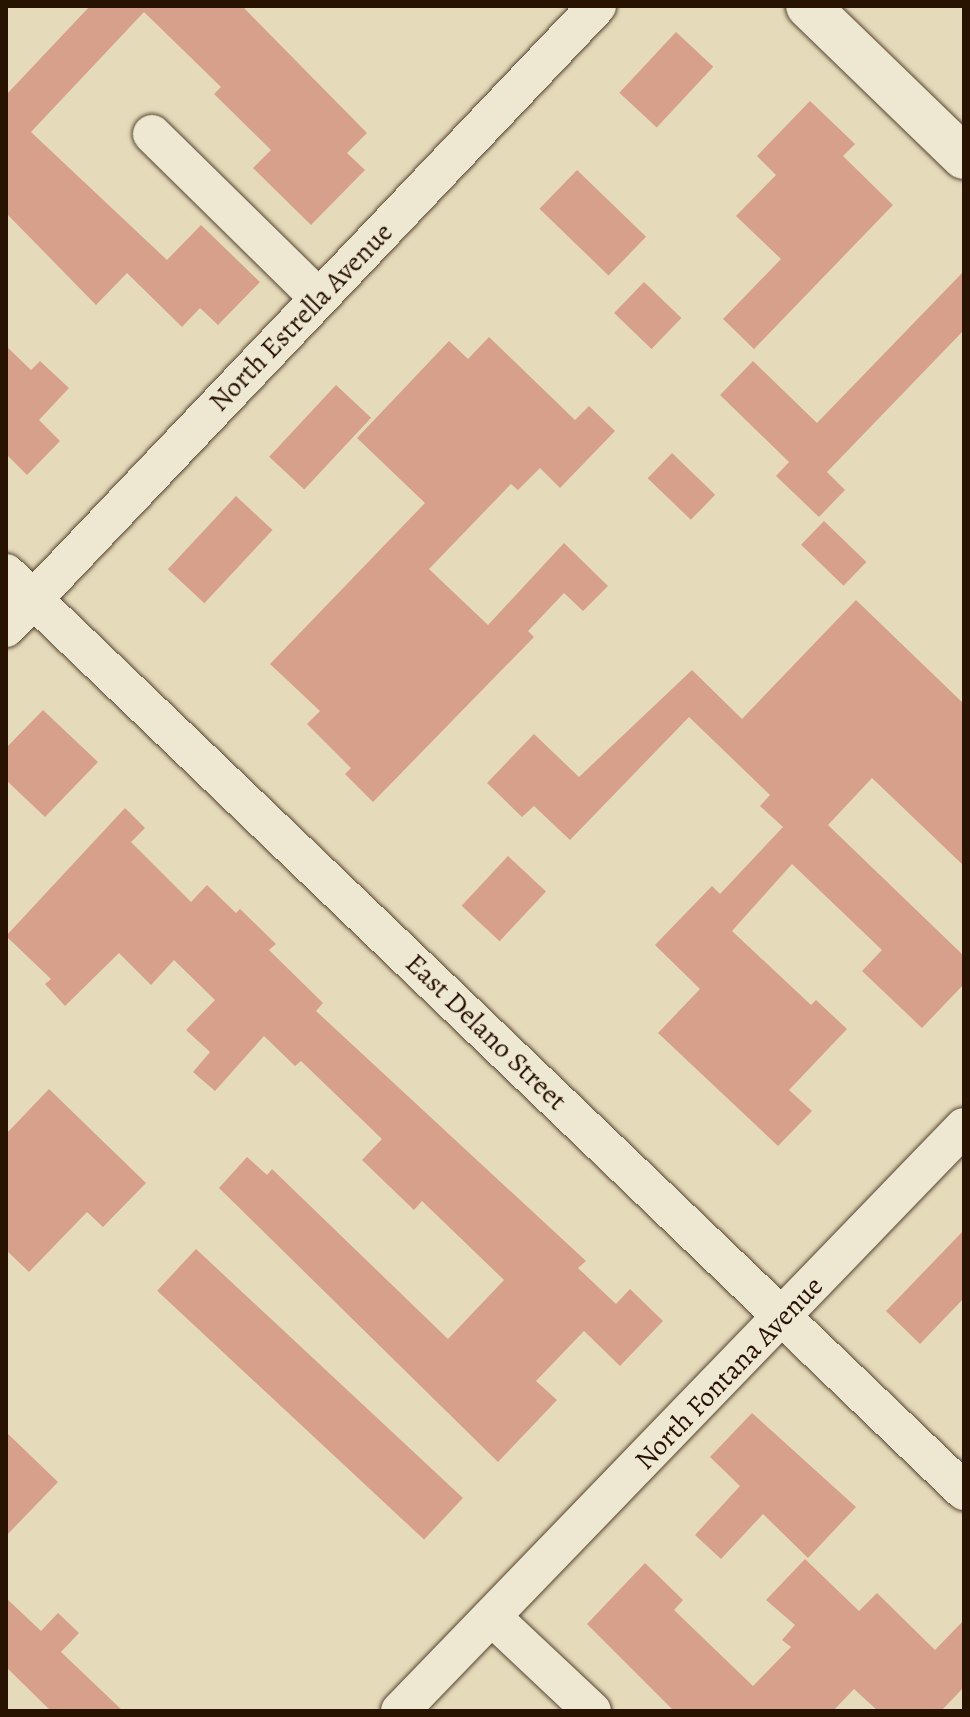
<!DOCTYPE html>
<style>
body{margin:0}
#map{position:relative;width:970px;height:1717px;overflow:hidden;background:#e5dbbb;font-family:Alegreya,serif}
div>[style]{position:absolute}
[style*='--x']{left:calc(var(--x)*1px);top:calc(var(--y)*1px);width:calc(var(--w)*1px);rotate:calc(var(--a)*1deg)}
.building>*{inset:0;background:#d7a08a;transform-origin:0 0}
.roads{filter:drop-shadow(0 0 2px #57442f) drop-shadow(0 0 2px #57442f)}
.street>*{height:38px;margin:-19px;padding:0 19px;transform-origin:19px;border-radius:19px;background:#eee8d3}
.secondary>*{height:44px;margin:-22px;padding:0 22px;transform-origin:22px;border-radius:22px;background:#eee8d3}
span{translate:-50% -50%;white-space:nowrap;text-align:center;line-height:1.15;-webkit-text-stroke:7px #eee8d3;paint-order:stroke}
.street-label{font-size:28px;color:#281200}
.frame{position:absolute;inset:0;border:8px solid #281200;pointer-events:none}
</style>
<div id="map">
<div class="building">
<i style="clip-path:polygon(90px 6px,242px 6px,367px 133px,347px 153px,365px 170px,311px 225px,253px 168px,271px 150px,214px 94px,221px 87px,144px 12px,31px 132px,167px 260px,201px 225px,260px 282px,218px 325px,200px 308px,182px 327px,127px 273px,96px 305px,6px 213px,6px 95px)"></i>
<i style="left:676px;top:32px;width:51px;height:83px;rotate:43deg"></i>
<i style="clip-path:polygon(810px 101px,855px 144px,843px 156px,893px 205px,754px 349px,723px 319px,781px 259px,736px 216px,776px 175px,757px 156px)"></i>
<i style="left:577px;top:170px;width:96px;height:54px;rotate:44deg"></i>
<i style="clip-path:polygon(964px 271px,964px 330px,827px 472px,845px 490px,819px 517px,776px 476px,789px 462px,720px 395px,753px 361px,817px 423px)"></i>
<i style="left:644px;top:282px;width:52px;height:43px;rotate:44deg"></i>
<i style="clip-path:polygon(489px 337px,575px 420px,589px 406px,615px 431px,560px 488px,540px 468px,518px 490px,511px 484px,429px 569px,488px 625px,564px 543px,608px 586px,583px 611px,564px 593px,528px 631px,534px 637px,373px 802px,345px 774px,351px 768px,307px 724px,320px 711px,270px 664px,425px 503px,357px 438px,449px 341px,468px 359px)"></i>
<i style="clip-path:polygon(6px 346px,31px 370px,40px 361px,69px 388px,39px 420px,60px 441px,27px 475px,6px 454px)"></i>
<i style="left:336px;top:385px;width:48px;height:98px;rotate:43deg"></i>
<i style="left:672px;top:453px;width:60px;height:35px;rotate:44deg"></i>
<i style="left:236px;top:496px;width:50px;height:100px;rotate:43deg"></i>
<i style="left:824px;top:521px;width:59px;height:33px;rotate:44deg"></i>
<i style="clip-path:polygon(856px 600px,964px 704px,964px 866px,872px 778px,828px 825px,964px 956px,964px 984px,922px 1028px,862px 971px,882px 950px,792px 864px,732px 931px,811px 1005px,816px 1000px,847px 1029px,789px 1090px,812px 1111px,778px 1146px,658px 1033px,700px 989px,655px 945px,712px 886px,720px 894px,783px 827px,760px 806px,770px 795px,689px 717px,570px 840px,534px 806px,522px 817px,487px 783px,534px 734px,579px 777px,692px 670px,742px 719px)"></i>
<i style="clip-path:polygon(43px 710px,98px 762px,45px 817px,6px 780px,6px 748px)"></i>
<i style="clip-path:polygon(125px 808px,145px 828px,131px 842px,191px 902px,207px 885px,236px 913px,240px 909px,276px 944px,269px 950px,323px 1003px,316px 1011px,586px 1261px,578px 1268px,616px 1304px,630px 1289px,663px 1321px,620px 1366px,584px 1331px,536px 1381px,557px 1400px,498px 1462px,219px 1188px,247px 1157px,267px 1175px,272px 1169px,448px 1339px,504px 1280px,422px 1201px,414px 1210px,362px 1160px,382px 1139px,301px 1061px,295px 1066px,264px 1036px,215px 1091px,193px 1072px,210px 1052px,186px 1030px,215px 1000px,174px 960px,151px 985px,119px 953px,65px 1006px,45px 984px,51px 979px,6px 936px)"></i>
<i style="left:508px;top:856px;width:52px;height:68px;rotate:43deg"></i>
<i style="clip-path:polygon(49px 1089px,146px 1183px,103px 1227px,87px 1212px,29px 1272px,6px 1250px,6px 1134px)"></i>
<i style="clip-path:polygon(964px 1230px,964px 1298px,920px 1344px,886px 1311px)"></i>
<i style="left:196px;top:1249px;width:365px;height:57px;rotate:43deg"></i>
<i style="clip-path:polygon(752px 1413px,856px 1507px,808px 1558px,763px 1514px,721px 1559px,695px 1535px,740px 1486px,710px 1457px)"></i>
<i style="clip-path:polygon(6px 1432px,58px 1482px,6px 1536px)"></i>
<i style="clip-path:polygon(805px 1559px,859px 1611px,877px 1593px,935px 1650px,964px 1620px,964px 1687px,941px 1711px,878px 1711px,854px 1689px,833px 1711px,674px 1711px,587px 1624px,645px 1563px,683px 1600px,674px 1610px,753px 1686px,791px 1647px,782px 1640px,795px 1625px,766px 1600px)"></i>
<i style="clip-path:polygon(6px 1598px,41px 1631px,58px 1613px,79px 1633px,61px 1652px,123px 1711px,51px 1711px,6px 1667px)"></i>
</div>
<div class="roads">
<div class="street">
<i style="--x:152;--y:134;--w:234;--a:44.5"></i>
<i style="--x:6;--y:573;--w:1327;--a:43.78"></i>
<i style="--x:6;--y:628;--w:858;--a:-46.46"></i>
<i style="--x:492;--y:1617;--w:137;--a:43.2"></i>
<i style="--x:400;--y:1711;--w:812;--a:-46"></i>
</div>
<div class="secondary">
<i style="--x:808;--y:6;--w:217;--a:44.1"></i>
</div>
</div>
<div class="street-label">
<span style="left:301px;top:317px;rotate:-46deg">North Estrella Avenue</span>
<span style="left:486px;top:1032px;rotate:44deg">East Delano Street</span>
<span style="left:729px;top:1373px;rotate:-46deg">North Fontana Avenue</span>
</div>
<div class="frame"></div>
</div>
